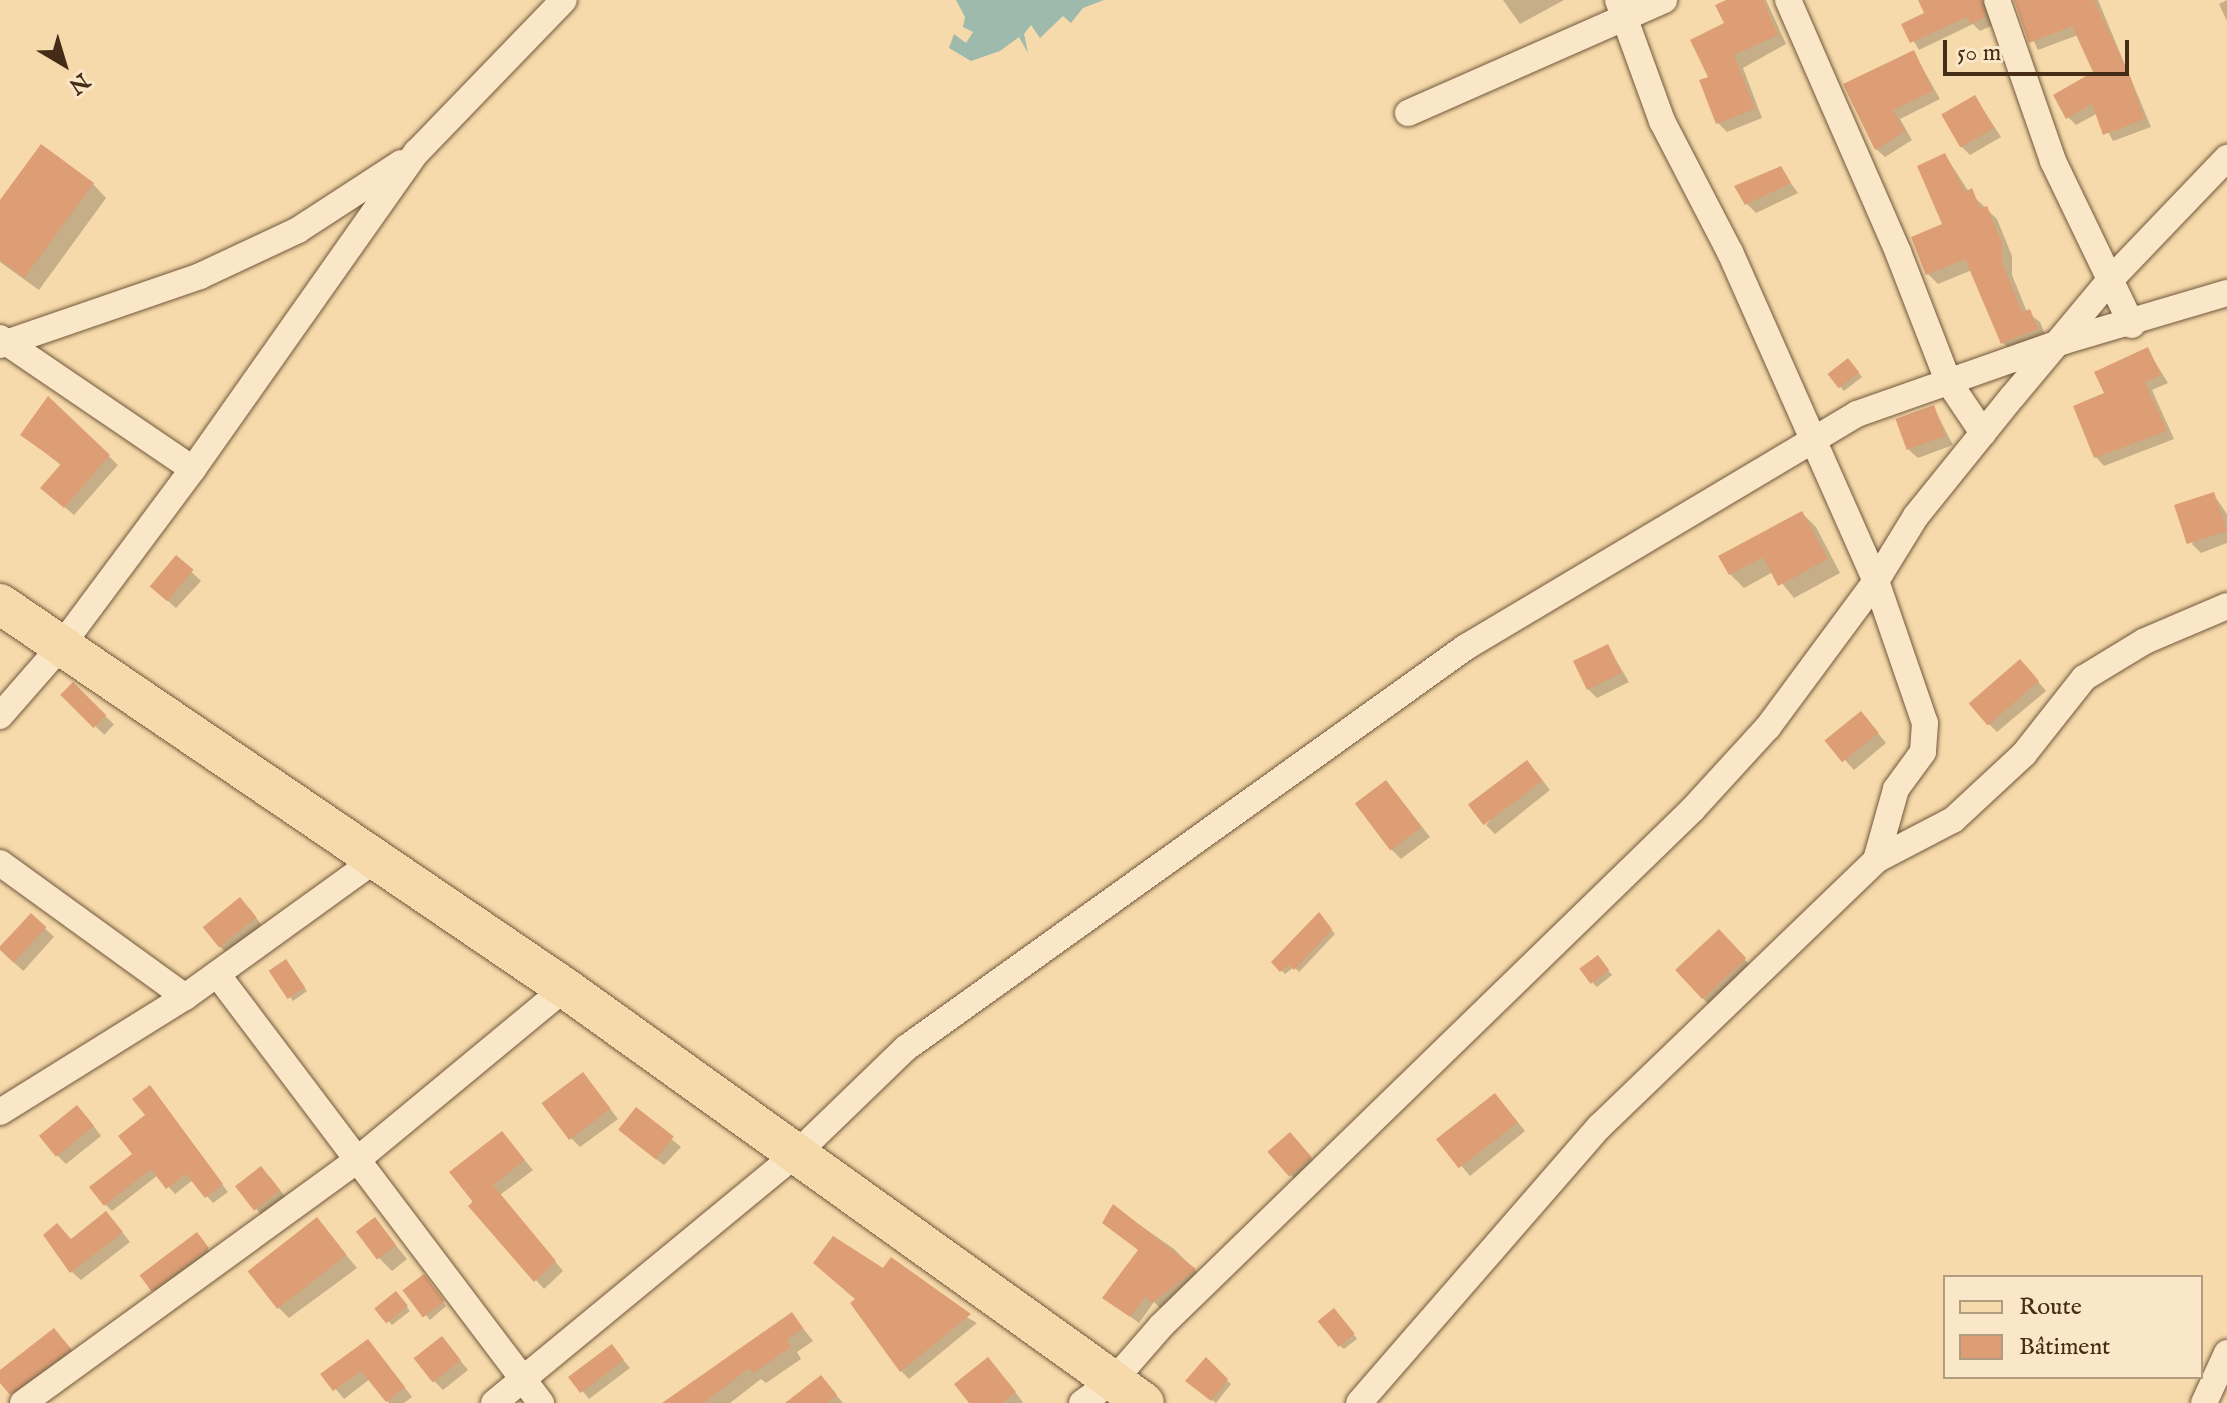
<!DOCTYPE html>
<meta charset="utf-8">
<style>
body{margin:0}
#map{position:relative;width:2227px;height:1403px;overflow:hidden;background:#f7daab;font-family:"IM FELL English",serif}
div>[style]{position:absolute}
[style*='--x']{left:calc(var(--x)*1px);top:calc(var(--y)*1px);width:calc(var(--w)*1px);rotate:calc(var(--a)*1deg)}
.water>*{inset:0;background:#9dbaac}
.shadow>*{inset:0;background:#0003;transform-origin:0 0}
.building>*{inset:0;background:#dd9e75;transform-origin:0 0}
.roads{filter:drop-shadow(0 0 2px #71583b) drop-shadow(0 0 2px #71583b)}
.street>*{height:26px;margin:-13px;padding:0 13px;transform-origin:13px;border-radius:13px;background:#fae7c8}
.primary>*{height:40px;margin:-20px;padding:0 20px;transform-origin:20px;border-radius:20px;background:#f7daab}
span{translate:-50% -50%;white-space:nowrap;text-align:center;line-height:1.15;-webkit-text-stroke:8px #fae7c8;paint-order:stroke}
.legend{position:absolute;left:1943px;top:1275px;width:260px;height:104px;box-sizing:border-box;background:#fae7c8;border:2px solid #b19c81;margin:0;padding:10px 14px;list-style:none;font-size:24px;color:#442c16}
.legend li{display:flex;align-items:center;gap:16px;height:40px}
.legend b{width:40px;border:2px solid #b19c81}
.north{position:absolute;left:24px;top:24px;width:80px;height:80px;-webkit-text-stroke:6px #fae7c8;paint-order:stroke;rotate:142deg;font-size:22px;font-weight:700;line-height:32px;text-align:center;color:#442c16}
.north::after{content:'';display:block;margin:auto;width:28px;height:36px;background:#442c16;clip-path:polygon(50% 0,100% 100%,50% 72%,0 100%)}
.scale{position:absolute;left:1943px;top:40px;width:186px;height:36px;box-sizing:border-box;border:4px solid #442c16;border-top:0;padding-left:10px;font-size:24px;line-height:28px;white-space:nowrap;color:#442c16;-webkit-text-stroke:6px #fae7c8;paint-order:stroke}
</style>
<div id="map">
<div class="water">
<i style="clip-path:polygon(956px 0,1104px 0,1083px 8px,1071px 23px,1063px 16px,1040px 38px,1031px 25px,1024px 34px,1028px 53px,1019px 37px,1000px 51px,971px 61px,949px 48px,954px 34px,966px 43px,973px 32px,963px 27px,965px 17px)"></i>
</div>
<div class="shadow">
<i style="clip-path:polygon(1503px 0,1564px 0,1520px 24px)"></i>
<i style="clip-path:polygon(1731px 0,1766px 0,1786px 44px,1743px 68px,1762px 118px,1727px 132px,1718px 123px,1711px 78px)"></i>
<i style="clip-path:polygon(1920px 0,1990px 0,1993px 25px,1980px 31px,1973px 24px,1919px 50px,1904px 25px,1926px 14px)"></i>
<i style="clip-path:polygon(2014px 0,2098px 0,2151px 127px,2113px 141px,2098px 113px,2076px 125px,2068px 117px,2096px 73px,2078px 35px,2038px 50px)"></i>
<i style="clip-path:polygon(2227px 0,2227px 21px,2219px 4px)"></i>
<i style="clip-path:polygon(1914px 53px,1940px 99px,1900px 119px,1912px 140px,1885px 157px,1876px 149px)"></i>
<i style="clip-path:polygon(1975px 97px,2001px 137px,1970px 155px,1961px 146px)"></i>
<i style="clip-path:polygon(1945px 155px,1969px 192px,1997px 219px,2012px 256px,2012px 275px,2027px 312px,2040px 322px,2047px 340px,2014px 353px,2003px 343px,1972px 270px,1938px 284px,1927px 273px,1945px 225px)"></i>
<i style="clip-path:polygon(1780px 168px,1798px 193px,1756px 213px,1747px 204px)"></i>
<i style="clip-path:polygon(93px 184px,106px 198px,39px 290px,0 262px,0 204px)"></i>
<i style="clip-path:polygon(2147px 349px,2168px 383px,2152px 390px,2174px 439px,2104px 466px,2096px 457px,2106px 395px)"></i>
<i style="clip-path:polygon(1851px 364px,1862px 377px,1844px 391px,1829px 374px)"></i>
<i style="clip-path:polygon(48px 399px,118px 465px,74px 515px,52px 496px,62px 466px,23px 435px)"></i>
<i style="clip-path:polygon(1934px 408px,1953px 445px,1918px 458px,1909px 450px)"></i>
<i style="clip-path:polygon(2214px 495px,2227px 514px,2227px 543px,2201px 553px,2192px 544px)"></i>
<i style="clip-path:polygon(1802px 513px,1816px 527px,1840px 573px,1794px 598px,1773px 572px,1744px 588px,1730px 574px)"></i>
<i style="clip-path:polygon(176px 557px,201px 581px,176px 608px,160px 594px)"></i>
<i style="clip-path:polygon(1608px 647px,1629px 682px,1597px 698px,1588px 689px)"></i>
<i style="clip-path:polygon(2029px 671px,2046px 691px,1997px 732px,1988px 723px)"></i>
<i style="left:73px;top:685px;width:57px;height:14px;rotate:44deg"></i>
<i style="clip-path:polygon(1869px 722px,1886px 743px,1854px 770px,1828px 741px)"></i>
<i style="clip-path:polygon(1536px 772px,1550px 790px,1495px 834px,1486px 825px)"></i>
<i style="clip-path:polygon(1394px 791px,1430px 837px,1401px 859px,1392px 850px)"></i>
<i style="clip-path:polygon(249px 908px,263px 927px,228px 954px,219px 946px)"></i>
<i style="left:31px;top:916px;width:31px;height:46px;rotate:42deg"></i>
<i style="clip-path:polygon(1323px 919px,1335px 934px,1299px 972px,1294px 967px,1285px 974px,1274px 962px)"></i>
<i style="left:1719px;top:932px;width:50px;height:57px;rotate:47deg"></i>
<i style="clip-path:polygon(1601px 962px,1612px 975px,1597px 987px,1593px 983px)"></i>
<i style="clip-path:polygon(289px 966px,307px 991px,293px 1001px,272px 972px)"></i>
<i style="clip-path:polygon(583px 1074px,618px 1119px,580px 1147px,571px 1138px)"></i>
<i style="clip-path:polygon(156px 1095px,228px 1192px,213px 1203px,193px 1180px,175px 1194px,158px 1175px,112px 1211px,105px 1204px,135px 1154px)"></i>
<i style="clip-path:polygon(1503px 1104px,1525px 1131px,1470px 1176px,1439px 1140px)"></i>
<i style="clip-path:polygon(636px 1110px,681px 1147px,664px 1165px,630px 1139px)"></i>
<i style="clip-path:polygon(86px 1116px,101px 1136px,66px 1164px,57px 1155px)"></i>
<i style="clip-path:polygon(502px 1133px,533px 1170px,500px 1195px,563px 1271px,544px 1289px,470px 1206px)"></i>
<i style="clip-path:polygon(1299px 1144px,1319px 1167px,1300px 1185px,1270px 1152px)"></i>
<i style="clip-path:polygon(270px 1177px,287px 1199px,265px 1219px,238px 1187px)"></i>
<i style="clip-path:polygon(1114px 1207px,1174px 1249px,1203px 1278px,1161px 1309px,1154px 1302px,1139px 1323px,1105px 1298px,1140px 1251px)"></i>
<i style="clip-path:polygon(316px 1219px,357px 1268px,289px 1318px,277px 1306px)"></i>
<i style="clip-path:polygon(375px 1220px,407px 1259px,392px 1271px,379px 1258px)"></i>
<i style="clip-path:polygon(114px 1222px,130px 1242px,81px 1280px,72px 1272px,71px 1241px)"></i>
<i style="clip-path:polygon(202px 1241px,214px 1257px,162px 1297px,153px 1289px)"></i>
<i style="clip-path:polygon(883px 1270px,977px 1323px,909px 1379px,901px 1371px)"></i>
<i style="clip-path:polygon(427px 1281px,446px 1306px,430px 1320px,406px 1291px)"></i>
<i style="clip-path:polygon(400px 1298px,410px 1311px,392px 1325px,377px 1308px)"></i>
<i style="clip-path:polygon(792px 1314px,813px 1341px,797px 1352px,801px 1359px,766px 1383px,761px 1379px,730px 1403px,667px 1403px)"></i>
<i style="clip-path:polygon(1338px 1314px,1357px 1339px,1344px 1349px,1340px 1346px)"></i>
<i style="clip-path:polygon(63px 1339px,78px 1358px,20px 1402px,0 1373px)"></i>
<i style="clip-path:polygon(450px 1348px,468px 1370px,443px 1390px,434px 1381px)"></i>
<i style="clip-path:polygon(376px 1350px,412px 1397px,404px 1403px,389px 1403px,370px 1379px,344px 1399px,323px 1374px)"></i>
<i style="clip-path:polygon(618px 1354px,630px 1368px,589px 1399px,570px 1376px)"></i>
<i style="clip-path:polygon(1206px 1360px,1231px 1384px,1216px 1403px,1191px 1384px)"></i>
<i style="clip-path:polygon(996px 1368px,1023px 1402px,1022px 1403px,971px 1403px)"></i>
<i style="clip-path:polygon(821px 1377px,843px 1403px,788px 1403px)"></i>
</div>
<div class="building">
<i style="clip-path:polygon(1726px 0,1763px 0,1778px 35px,1734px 55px,1755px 109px,1716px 124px,1699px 80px,1708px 77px,1690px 40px,1724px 23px,1715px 5px)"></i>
<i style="clip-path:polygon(1918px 0,1981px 0,1986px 17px,1971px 24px,1967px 17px,1910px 43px,1901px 24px,1924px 13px)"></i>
<i style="clip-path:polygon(2014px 0,2094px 0,2130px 76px,2144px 119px,2103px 135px,2092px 104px,2066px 119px,2053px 95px,2093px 72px,2072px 26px,2029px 43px)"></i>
<i style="clip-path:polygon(1914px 50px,1933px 91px,1893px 110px,1905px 131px,1875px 150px,1843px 84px)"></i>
<i style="left:1975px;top:95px;width:38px;height:39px;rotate:60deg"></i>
<i style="clip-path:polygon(41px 144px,94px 183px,24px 278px,0 260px,0 200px)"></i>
<i style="clip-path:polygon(1945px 153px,1965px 192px,1972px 188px,1980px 208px,1987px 206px,2002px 243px,2002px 262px,2022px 312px,2030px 309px,2038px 329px,2001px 344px,1965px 259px,1926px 275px,1911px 237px,1942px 224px,1917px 166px)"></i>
<i style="clip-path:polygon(1781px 166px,1791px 183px,1745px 205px,1734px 186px)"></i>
<i style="clip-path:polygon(2148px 347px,2161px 375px,2145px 382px,2167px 431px,2094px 458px,2073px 406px,2104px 393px,2094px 372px)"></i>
<i style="left:1848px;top:358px;width:18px;height:26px;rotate:52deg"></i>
<i style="clip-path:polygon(48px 396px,110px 455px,64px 508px,40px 488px,61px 464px,20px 435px)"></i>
<i style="left:1934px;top:405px;width:33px;height:41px;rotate:70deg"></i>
<i style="left:2214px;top:492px;width:41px;height:42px;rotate:72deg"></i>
<i style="clip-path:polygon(1802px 511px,1828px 559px,1778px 586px,1763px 557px,1729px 575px,1718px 556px)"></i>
<i style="left:176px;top:555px;width:23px;height:41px;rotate:40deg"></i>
<i style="left:1608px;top:644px;width:32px;height:39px;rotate:64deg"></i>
<i style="left:2020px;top:659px;width:29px;height:68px;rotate:49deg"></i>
<i style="left:73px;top:682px;width:47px;height:18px;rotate:45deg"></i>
<i style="left:1861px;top:711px;width:28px;height:47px;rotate:51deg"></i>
<i style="left:1527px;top:760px;width:26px;height:74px;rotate:53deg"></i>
<i style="left:1386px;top:780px;width:59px;height:39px;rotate:53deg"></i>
<i style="left:240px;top:897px;width:26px;height:48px;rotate:51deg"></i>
<i style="clip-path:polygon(1319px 912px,1332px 929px,1294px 970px,1289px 965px,1280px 972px,1271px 962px)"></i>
<i style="left:31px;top:913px;width:21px;height:48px;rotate:43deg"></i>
<i style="left:1719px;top:929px;width:40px;height:60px;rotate:47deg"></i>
<i style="left:1598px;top:955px;width:19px;height:23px;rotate:54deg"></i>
<i style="left:286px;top:959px;width:34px;height:21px;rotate:56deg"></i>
<i style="left:583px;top:1072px;width:46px;height:52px;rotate:53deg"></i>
<i style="clip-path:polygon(150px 1085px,223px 1184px,205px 1198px,186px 1174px,166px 1189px,151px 1169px,104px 1206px,89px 1187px,132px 1154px,118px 1136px,145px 1115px,132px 1099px)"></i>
<i style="left:1495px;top:1093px;width:37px;height:75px;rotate:52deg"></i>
<i style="left:77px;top:1105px;width:27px;height:49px;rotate:51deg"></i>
<i style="left:636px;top:1107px;width:48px;height:29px;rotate:38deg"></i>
<i style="clip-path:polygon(502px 1131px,525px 1160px,493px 1185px,556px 1261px,534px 1282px,468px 1206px,473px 1202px,449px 1172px)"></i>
<i style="left:1290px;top:1132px;width:33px;height:30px;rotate:49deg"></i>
<i style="left:261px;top:1166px;width:31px;height:33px;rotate:52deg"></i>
<i style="clip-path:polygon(1113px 1204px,1196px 1269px,1152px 1303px,1146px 1296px,1130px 1317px,1102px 1298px,1138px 1250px,1102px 1223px)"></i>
<i style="clip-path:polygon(106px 1211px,123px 1232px,70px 1273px,43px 1235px,57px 1223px,71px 1239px)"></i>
<i style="left:317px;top:1217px;width:48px;height:88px;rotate:52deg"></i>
<i style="left:375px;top:1217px;width:35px;height:24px;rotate:53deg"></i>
<i style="left:197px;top:1232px;width:20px;height:72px;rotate:53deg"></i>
<i style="clip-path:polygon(833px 1236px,883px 1268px,891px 1257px,971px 1314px,900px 1372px,850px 1303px,855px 1299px,813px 1263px)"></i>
<i style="left:424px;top:1274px;width:34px;height:27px;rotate:53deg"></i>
<i style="left:396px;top:1291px;width:19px;height:28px;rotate:51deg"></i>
<i style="left:1334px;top:1308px;width:33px;height:21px;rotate:51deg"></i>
<i style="clip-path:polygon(792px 1312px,803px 1328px,787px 1340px,791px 1347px,753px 1373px,749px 1368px,704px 1403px,662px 1403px)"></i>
<i style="clip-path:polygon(54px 1328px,71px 1349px,10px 1395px,0 1383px,0 1370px)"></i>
<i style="left:442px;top:1336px;width:31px;height:36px;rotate:52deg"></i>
<i style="clip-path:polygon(368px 1339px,405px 1387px,386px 1402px,361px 1371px,333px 1391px,320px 1374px)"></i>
<i style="left:612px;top:1344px;width:20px;height:55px;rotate:53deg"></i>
<i style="clip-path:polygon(988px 1357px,1016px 1392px,1002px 1403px,969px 1403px,954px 1384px)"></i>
<i style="clip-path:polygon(1206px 1357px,1228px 1379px,1211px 1401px,1185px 1381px)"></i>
<i style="clip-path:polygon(821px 1375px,837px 1395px,827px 1403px,785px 1403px)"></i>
</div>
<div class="roads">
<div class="street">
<i style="--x:1618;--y:0;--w:129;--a:70"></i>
<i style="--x:1662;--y:121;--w:148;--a:62.6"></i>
<i style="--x:1730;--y:252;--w:360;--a:66.1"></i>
<i style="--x:1876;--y:581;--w:150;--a:71"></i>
<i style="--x:1925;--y:723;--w:29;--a:94"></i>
<i style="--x:1923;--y:752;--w:46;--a:126.1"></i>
<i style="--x:1896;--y:789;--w:74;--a:105.7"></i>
<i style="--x:1788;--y:0;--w:275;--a:66.4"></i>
<i style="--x:1898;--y:252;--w:138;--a:68.8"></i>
<i style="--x:1948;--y:381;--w:63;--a:56.1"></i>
<i style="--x:1997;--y:0;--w:170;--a:70.8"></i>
<i style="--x:2053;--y:161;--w:182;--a:64.3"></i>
<i style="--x:1408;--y:113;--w:280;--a:-23.8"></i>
<i style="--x:0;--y:338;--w:233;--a:34.2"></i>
<i style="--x:0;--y:345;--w:212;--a:-19"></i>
<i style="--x:200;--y:276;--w:108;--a:-25.1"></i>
<i style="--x:298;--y:230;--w:123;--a:-33"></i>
<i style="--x:0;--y:716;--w:93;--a:-48.9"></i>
<i style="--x:61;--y:646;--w:221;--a:-53.3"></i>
<i style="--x:193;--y:469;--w:388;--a:-54.8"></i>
<i style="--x:417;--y:152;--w:211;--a:-46"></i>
<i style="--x:0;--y:863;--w:228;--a:35.9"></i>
<i style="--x:217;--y:974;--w:538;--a:52.94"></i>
<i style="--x:0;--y:1112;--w:218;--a:-31.9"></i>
<i style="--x:185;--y:997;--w:234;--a:-35.8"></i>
<i style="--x:23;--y:1403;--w:413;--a:-36"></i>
<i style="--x:357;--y:1160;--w:270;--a:-39.6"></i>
<i style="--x:494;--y:1403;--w:389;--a:-39.5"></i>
<i style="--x:794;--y:1156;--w:156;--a:-44"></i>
<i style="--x:906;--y:1048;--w:689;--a:-35.61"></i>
<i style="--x:1466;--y:647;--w:455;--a:-30.8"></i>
<i style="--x:1857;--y:414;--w:219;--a:-19.4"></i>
<i style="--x:2064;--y:341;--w:170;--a:-16.4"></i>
<i style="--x:1082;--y:1403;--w:41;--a:-36"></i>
<i style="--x:1115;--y:1379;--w:70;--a:-49"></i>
<i style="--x:1161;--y:1326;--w:742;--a:-44.18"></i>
<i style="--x:1693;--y:809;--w:111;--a:-47.6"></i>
<i style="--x:1768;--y:727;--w:182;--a:-53.5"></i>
<i style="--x:1876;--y:581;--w:76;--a:-58.4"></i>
<i style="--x:1916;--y:516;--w:154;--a:-51.1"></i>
<i style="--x:2013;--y:396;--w:153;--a:-50.1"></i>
<i style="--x:2111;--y:279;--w:168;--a:-46.2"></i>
<i style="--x:1359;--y:1403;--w:367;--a:-49"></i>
<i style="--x:1600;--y:1126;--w:383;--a:-43.9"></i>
<i style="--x:1876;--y:860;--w:87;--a:-27.5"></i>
<i style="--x:1953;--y:820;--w:97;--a:-42.9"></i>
<i style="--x:2024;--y:754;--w:97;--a:-51.7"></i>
<i style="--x:2084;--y:678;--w:71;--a:-31.2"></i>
<i style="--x:2145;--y:641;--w:89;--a:-23.1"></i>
<i style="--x:2204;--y:1403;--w:55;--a:-65.3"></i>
</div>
<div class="primary">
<i style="--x:0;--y:604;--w:683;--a:34.2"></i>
<i style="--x:565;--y:988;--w:712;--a:35.63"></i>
</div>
</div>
<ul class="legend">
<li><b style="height:10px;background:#f7daab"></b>Route</li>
<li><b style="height:22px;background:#dd9e75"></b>Bâtiment</li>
</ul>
<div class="north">N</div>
<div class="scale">50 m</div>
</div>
